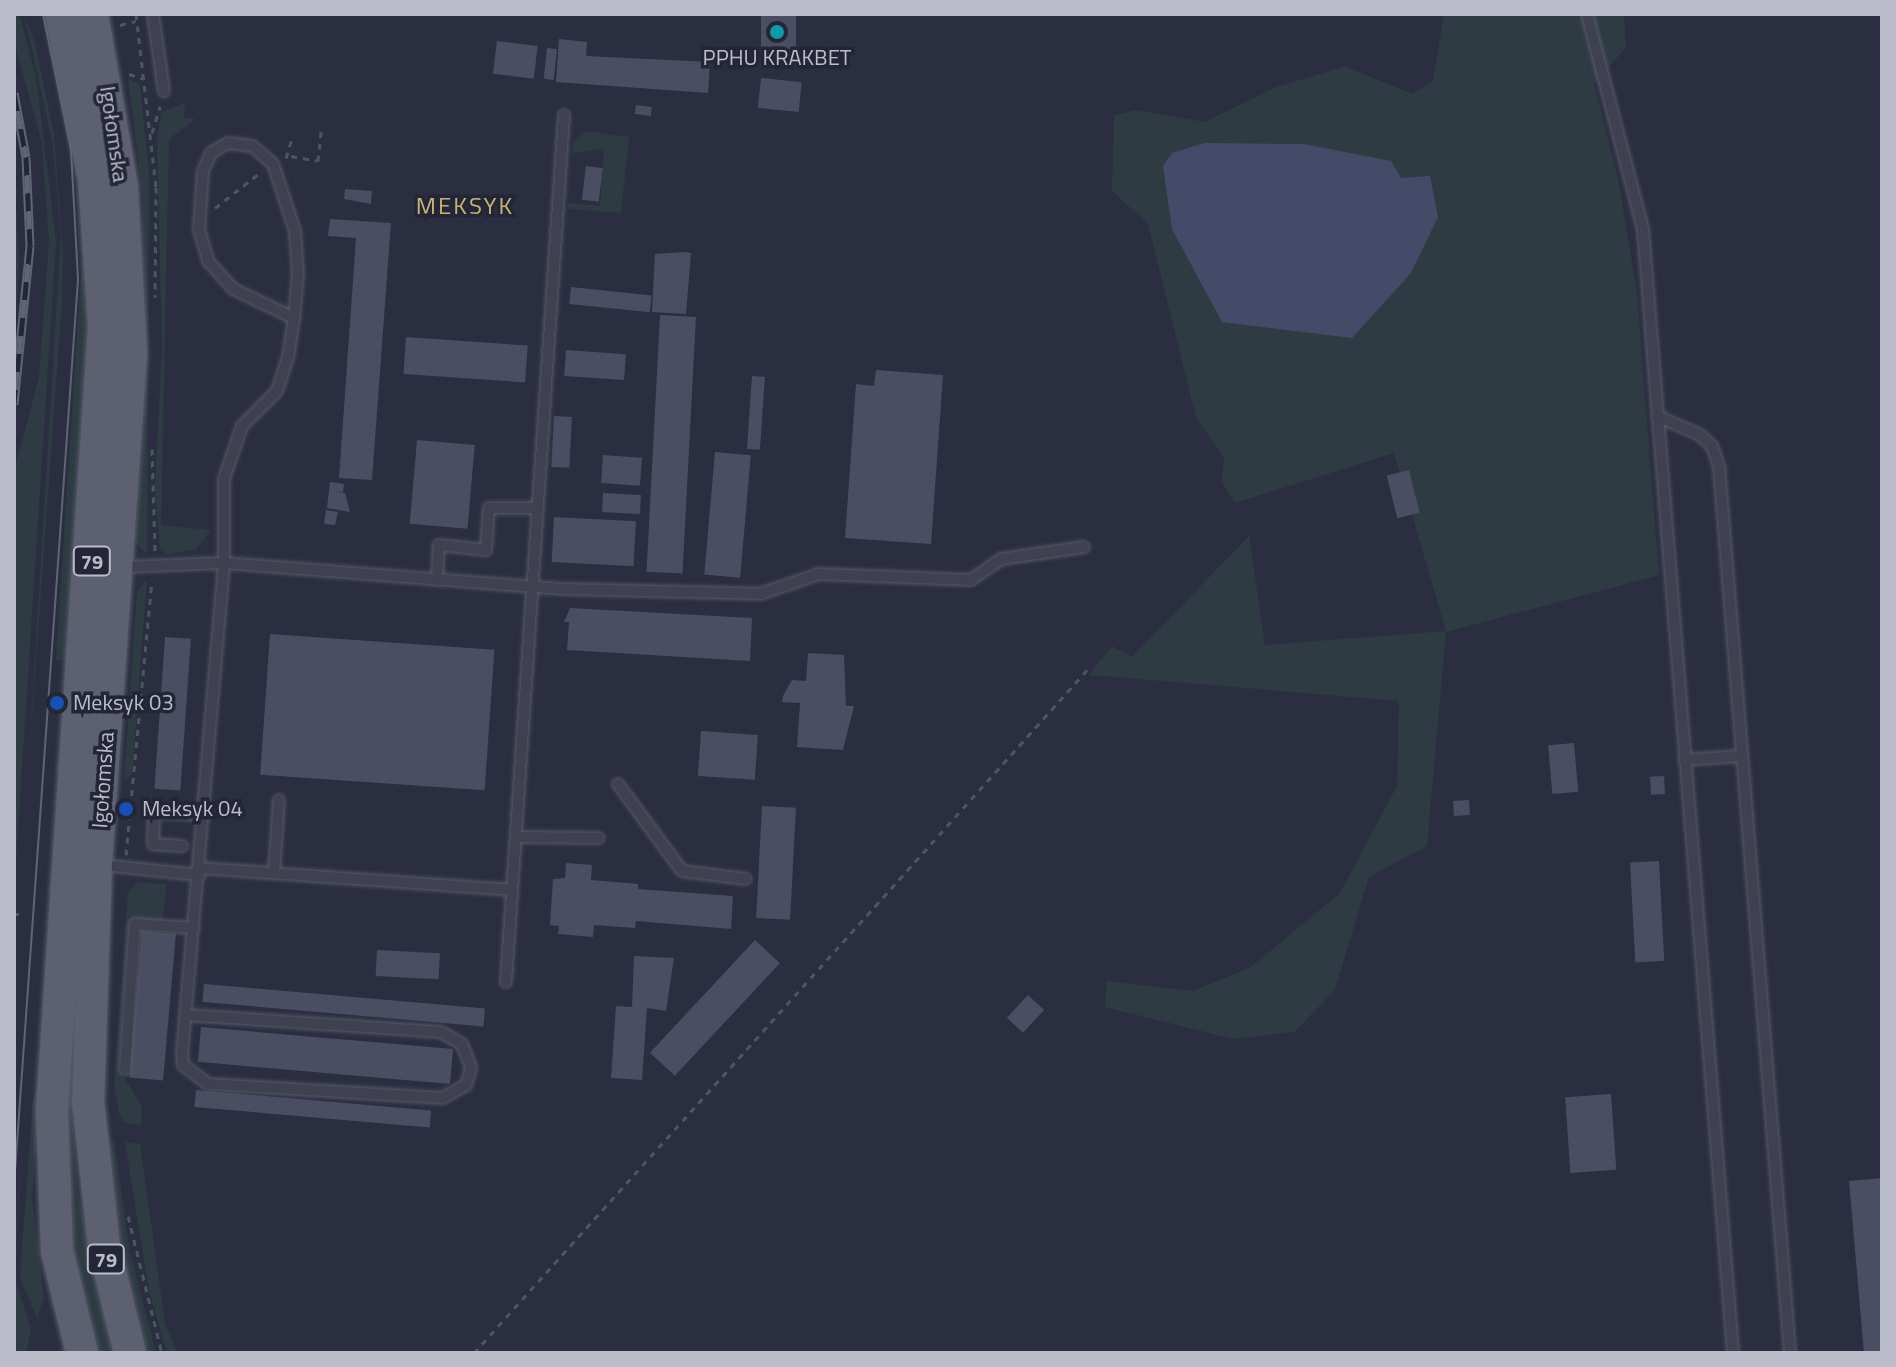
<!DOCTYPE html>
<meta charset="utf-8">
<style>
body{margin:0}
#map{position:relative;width:1896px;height:1367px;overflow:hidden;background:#2b2e41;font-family:"Titillium Web",sans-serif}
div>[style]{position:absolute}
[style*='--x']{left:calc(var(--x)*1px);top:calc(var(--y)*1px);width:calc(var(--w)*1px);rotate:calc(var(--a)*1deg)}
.green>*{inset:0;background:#2e3b43}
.water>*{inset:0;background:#454a69}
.building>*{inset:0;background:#4a4e62;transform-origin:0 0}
.path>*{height:3px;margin-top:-1.5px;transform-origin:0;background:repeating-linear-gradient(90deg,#4b575f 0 6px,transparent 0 12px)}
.roads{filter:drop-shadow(0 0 2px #575968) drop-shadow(0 0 2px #575968)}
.lane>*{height:10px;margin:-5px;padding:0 5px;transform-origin:5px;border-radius:5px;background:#3f4151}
.primary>*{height:32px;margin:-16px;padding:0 16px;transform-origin:16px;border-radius:16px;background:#5d6070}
.tram>*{height:2px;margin:-1px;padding:0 1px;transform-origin:1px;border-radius:1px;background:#616477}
.rail>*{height:9px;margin-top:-4.5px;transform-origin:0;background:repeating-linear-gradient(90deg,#232636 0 18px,#616477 0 36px);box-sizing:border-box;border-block:2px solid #616477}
.dots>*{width:22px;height:22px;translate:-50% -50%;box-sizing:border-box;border:4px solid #232636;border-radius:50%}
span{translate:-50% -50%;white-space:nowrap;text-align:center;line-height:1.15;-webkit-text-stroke:7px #232636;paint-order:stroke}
.shield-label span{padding:2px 6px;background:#232636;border:2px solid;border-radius:6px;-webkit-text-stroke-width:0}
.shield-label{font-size:20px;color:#bcbdcb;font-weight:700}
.poi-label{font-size:22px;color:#bcbdcb}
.left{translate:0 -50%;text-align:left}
.street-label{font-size:22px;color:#bcbdcb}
.neighbourhood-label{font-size:24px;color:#cab277;letter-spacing:2px}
.frame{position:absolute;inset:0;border:16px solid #bcbdcb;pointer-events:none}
</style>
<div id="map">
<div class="green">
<i style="clip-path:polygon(14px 14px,19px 14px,36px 76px,56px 242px,16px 862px,14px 472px,39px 377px,49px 242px,42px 144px,14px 41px)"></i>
<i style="clip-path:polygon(24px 14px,35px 43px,54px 135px,63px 253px,62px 302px,28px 770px,61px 237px,53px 145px)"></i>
<i style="clip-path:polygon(1444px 14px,1624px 14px,1626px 48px,1594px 83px,1618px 178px,1637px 292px,1659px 575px,1446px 632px,1427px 846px,1369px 877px,1335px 990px,1294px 1032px,1234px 1039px,1105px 1007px,1107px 981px,1193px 991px,1251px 967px,1340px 893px,1397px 786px,1399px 701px,1089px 675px,1112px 646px,1132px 657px,1249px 536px,1265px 645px,1446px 631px,1394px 453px,1235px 503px,1222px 483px,1224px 457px,1196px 418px,1148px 224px,1112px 191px,1114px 115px,1136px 110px,1205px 122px,1274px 88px,1345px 66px,1412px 94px,1433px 81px)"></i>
<i style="clip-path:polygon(128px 79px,140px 84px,149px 175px,147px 555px,134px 540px,143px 198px)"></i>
<i style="clip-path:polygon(185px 103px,184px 118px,196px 119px,169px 139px,161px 525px,211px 530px,196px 549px,167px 555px,160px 549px,155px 487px,162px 348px,157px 139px,161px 112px)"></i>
<i style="clip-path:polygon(586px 131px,629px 137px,621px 213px,568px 209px,568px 203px,600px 206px,604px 149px,572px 153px,574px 141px)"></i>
<i style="clip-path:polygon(14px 161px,19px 264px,14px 349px)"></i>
<i style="clip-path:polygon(83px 242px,92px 318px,66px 661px,56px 660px)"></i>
<i style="clip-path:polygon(147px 579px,132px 774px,124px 780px,137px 592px)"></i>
<i style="clip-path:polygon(138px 882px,167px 884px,162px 922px,135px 919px,128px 927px,118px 1067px,142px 1107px,141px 1125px,125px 1123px,119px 1114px,114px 1084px,128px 892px)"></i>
<i style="clip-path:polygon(75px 988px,71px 1088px,78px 1192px,112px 1353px,101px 1353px,73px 1257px,62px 1170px)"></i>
<i style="clip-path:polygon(40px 1080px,32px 1198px,44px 1298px,37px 1318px,20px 1277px,33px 1100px)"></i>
<i style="clip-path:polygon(25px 1099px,14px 1277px,31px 1328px,26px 1353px,14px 1353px,14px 1256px)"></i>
<i style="clip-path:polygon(114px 1140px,130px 1252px,156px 1353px,149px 1353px,125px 1267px,108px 1148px)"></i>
<i style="clip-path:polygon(125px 1142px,140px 1144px,165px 1323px,177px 1353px,167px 1353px,149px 1291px)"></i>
</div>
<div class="water">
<i style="clip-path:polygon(1204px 143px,1304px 144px,1391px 161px,1401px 178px,1430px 176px,1438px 217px,1411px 273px,1352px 338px,1222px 322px,1172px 229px,1163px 166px,1172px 153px)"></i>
</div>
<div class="building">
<i style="left:761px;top:14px;width:35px;height:36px"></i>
<i style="clip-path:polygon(559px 39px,587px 42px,586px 56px,710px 62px,708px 93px,556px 82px)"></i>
<i style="left:497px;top:41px;width:41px;height:33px;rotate:7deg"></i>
<i style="left:547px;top:48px;width:10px;height:31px;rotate:6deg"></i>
<i style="left:761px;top:78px;width:41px;height:30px;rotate:6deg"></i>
<i style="left:636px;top:105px;width:16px;height:9px;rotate:7deg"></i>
<i style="left:586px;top:166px;width:17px;height:34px;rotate:7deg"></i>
<i style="clip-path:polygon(345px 189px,372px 191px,371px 204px,344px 199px)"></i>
<i style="clip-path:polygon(330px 219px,391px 223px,372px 480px,339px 478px,356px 238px,328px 236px)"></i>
<i style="clip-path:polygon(684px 252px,691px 253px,686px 314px,652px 312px,655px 254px)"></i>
<i style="left:571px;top:287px;width:81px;height:17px;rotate:6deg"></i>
<i style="left:660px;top:315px;width:36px;height:257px;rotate:3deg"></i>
<i style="left:406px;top:337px;width:122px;height:37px;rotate:4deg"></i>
<i style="left:566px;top:350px;width:60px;height:26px;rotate:4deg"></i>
<i style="clip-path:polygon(876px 370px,943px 375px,931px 544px,845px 538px,856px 384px,874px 386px)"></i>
<i style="left:752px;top:376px;width:13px;height:73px;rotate:4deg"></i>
<i style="left:554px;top:416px;width:18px;height:51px;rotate:3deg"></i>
<i style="left:417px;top:440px;width:58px;height:84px;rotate:5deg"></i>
<i style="left:715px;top:452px;width:36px;height:123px;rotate:5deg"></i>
<i style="left:603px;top:455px;width:39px;height:28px;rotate:4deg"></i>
<i style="left:1409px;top:470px;width:44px;height:23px;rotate:76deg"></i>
<i style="clip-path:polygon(330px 482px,344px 484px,343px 492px,334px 491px,345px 493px,350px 512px,327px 508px)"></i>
<i style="left:603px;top:493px;width:38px;height:19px;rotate:3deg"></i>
<i style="clip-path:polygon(326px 510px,338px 512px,335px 525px,324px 524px)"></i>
<i style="left:554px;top:517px;width:82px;height:45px;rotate:3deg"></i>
<i style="clip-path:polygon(570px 608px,752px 618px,750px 661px,567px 650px,569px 622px,564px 622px)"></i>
<i style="left:270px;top:634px;width:225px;height:141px;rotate:4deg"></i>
<i style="left:165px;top:637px;width:26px;height:152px;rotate:4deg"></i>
<i style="clip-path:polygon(808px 653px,844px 655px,846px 706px,854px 706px,843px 750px,797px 747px,800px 703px,782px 702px,783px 696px,792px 680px,806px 681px)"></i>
<i style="left:701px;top:731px;width:57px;height:45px;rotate:4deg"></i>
<i style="left:1574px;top:743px;width:49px;height:26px;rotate:85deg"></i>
<i style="left:1664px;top:776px;width:18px;height:14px;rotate:87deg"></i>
<i style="left:1469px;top:800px;width:15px;height:16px;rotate:86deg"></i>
<i style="left:762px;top:806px;width:34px;height:112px;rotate:3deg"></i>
<i style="left:1659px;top:861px;width:100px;height:29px;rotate:87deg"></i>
<i style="clip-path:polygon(566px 863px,592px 865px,591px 880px,638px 884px,638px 889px,733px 896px,731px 929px,636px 921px,635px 928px,594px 925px,593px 937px,558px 934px,559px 926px,550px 925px,553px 879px,565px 878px)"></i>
<i style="left:142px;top:931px;width:34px;height:147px;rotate:5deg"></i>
<i style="left:755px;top:940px;width:34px;height:154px;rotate:43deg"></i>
<i style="left:377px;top:950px;width:63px;height:26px;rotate:3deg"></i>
<i style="clip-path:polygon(634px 956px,674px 958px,666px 1011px,647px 1008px,642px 1080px,611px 1078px,616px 1006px,632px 1007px)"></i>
<i style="left:204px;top:984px;width:282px;height:18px;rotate:5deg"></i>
<i style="left:1028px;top:995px;width:22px;height:31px;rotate:43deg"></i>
<i style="left:201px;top:1027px;width:253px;height:35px;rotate:5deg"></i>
<i style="left:196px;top:1090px;width:236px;height:17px;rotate:5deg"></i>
<i style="left:1611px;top:1094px;width:76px;height:46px;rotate:86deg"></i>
<i style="clip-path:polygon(1882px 1178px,1882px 1353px,1864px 1353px,1849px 1181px)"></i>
</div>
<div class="path">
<i style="--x:136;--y:14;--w:174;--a:83.4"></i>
<i style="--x:156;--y:187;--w:110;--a:90.5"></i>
<i style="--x:120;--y:25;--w:16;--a:-14"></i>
<i style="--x:129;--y:74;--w:16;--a:18"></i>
<i style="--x:152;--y:133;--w:28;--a:-73"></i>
<i style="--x:291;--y:156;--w:27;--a:10"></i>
<i style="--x:318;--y:161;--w:30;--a:-84"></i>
<i style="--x:286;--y:158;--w:21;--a:-73"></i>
<i style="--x:215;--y:208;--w:60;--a:-38.2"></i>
<i style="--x:152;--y:449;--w:104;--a:88.3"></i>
<i style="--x:126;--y:855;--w:276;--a:-84.6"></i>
<i style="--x:14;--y:914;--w:5;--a:0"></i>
<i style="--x:128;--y:1216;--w:141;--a:76.1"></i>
<i style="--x:474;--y:1353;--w:919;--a:-48.09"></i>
</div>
<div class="roads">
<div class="lane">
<i style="--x:153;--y:14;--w:78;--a:81.9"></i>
<i style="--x:1587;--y:14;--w:222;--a:75.4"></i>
<i style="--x:1643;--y:229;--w:1128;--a:85.42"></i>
<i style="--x:1657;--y:416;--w:47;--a:23.8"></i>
<i style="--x:1700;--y:435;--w:16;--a:43"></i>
<i style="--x:1712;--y:446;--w:21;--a:71"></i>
<i style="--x:1719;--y:466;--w:890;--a:85.42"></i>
<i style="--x:122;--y:567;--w:102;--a:-2.2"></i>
<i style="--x:224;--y:563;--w:339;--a:4.4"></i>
<i style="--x:562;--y:589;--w:198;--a:1.4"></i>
<i style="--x:760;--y:594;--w:62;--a:-18.7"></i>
<i style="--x:819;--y:574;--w:152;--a:2.3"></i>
<i style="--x:971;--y:580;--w:37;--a:-35"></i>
<i style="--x:1001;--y:559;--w:84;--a:-8.2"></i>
<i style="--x:437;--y:580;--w:35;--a:-87"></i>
<i style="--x:439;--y:545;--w:47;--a:6.1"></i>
<i style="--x:486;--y:550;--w:42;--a:-85.9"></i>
<i style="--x:489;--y:508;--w:48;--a:0"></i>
<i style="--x:1684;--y:760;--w:55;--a:-4.2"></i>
<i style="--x:618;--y:784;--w:108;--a:53.7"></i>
<i style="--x:682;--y:871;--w:64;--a:7.1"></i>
<i style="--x:516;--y:837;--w:83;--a:0.7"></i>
<i style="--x:182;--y:846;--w:29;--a:-176"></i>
<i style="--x:153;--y:844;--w:32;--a:-88"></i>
<i style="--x:154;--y:812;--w:51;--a:3.4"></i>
<i style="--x:102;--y:865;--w:98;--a:5.9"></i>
<i style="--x:200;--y:868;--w:313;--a:4"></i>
<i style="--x:274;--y:873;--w:73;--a:-86.1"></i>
<i style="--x:506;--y:982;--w:869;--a:-86.17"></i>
<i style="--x:186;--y:1015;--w:256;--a:3.8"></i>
<i style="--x:441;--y:1032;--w:24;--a:30"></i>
<i style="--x:462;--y:1044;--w:26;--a:69"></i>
<i style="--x:471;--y:1068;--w:18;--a:106"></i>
<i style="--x:466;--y:1085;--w:26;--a:151"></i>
<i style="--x:443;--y:1098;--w:235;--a:-176.6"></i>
<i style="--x:208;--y:1084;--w:31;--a:-143"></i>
<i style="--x:183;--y:1065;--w:11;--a:-95"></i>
<i style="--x:182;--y:1054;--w:493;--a:-85.1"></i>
<i style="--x:224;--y:563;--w:84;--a:-90"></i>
<i style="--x:224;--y:479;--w:56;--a:-71.2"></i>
<i style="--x:242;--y:426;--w:49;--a:-45"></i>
<i style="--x:277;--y:391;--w:35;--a:-72"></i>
<i style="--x:288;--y:358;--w:40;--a:-81.5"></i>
<i style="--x:294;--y:318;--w:44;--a:-84.8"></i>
<i style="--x:298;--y:274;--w:43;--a:-94"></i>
<i style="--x:295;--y:231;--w:71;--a:-108.2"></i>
<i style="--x:273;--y:164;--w:28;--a:-139"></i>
<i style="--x:252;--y:146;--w:24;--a:-173"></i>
<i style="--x:228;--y:143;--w:20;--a:150"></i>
<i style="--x:211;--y:153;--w:20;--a:114"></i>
<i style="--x:203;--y:171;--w:58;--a:93.9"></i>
<i style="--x:199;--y:229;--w:33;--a:74"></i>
<i style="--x:208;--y:261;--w:38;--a:48"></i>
<i style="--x:233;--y:289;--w:68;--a:25.4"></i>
<i style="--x:125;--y:1069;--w:145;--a:-86.1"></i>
<i style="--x:135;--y:924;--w:59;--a:3.9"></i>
</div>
<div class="primary">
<i style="--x:61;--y:14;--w:168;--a:78.7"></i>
<i style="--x:94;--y:179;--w:148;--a:86.1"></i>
<i style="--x:104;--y:327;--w:785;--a:93.8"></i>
<i style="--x:52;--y:1110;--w:141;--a:88"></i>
<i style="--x:57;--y:1251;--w:105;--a:76.2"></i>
<i style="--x:92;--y:14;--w:176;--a:80.2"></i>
<i style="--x:122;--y:187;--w:166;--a:86.9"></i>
<i style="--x:131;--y:353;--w:512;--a:93.92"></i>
<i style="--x:96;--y:864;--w:237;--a:91.9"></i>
<i style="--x:88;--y:1101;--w:147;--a:83.7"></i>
<i style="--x:104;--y:1247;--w:109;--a:76.2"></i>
</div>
</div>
<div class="tram">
<i style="--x:14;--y:1186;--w:909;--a:-85.96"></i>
<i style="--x:78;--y:279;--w:130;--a:-93.1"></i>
<i style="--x:71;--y:149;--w:138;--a:-101.7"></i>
</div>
<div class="rail">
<i style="--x:14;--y:93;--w:65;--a:79.4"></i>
<i style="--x:26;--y:157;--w:89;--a:87.4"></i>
<i style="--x:30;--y:246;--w:159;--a:95.8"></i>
</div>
<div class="dots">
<i style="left:777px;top:32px;background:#0f9aa8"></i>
<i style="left:57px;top:703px;background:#1a4fb4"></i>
<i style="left:126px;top:809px;background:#1a4fb4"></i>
</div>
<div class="shield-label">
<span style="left:92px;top:561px">79</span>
<span style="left:106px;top:1259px">79</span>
</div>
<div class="poi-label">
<span style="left:777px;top:58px">PPHU KRAKBET</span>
<span class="left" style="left:73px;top:703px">Meksyk 03</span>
<span class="left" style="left:142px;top:809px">Meksyk 04</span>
</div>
<div class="street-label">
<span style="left:114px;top:134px;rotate:82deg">Igołomska</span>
<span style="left:103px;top:780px;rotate:-86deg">Igołomska</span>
</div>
<div class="neighbourhood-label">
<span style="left:465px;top:206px">MEKSYK</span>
</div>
<div class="frame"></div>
</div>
